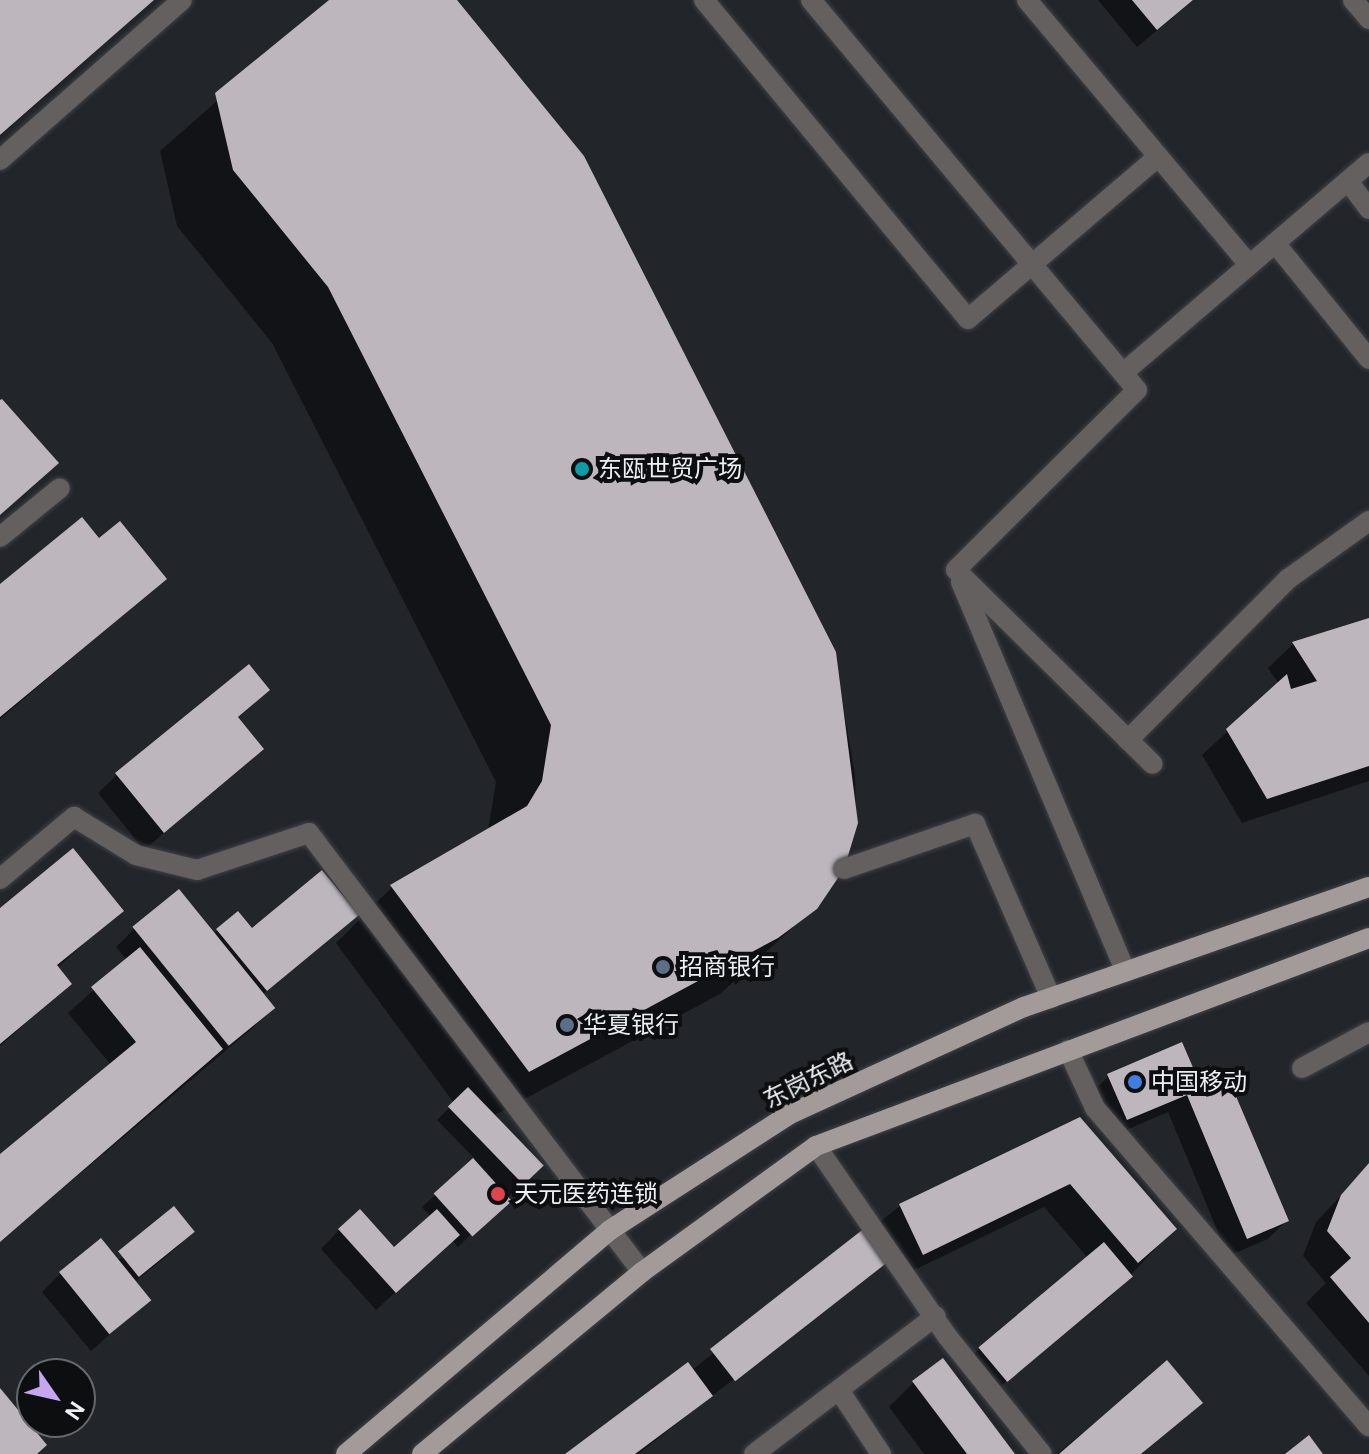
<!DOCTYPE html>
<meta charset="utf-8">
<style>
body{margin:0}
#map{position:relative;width:1369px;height:1454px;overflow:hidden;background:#22252a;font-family:"DM Sans","Noto Sans SC",sans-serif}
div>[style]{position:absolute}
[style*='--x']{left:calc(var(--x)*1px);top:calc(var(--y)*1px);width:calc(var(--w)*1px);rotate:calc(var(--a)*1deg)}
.shadow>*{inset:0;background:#0007}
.building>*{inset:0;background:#bdb6bc;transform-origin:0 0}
.roads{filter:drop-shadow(0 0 2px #3f4146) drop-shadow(0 0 2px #3f4146)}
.minor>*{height:20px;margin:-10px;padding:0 10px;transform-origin:10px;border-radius:10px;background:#63605f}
.major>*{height:20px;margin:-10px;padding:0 10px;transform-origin:10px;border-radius:10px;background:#a29b9a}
.dots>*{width:22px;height:22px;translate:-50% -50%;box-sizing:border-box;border:4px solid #0d0e10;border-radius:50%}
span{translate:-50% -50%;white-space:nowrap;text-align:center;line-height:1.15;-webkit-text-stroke:8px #0d0e10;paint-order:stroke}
.poi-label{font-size:24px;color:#eef0f3}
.left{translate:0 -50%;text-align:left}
.street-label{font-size:24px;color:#eef0f3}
.north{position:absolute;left:16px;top:1358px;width:80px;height:80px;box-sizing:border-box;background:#0d0e10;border:2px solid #67686b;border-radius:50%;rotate:124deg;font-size:22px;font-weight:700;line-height:32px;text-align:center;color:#eef0f3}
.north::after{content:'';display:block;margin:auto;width:28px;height:36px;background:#c6a6f0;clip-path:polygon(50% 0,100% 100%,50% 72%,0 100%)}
</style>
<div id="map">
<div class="shadow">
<i style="clip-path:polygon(0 0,154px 0,0 136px)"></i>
<i style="clip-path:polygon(332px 0,455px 0,834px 652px,855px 775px,856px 822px,815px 907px,720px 994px,493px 1116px,540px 1166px,458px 1247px,452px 1240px,376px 1310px,321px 1249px,339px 1230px,394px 1250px,431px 1217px,422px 1207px,475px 1159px,437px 1120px,454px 1103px,336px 943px,392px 887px,488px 831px,496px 782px,272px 343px,177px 226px,160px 151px)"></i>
<i style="clip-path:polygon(1098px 0,1194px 0,1137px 47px)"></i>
<i style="clip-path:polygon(99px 541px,165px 579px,0 719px,0 586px)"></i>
<i style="clip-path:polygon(1369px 619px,1369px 781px,1242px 823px,1202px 755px,1279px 684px,1268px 668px,1293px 644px)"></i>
<i style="clip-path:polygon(268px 690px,237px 719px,262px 749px,144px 850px,98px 793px,117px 775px)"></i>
<i style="clip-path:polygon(0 910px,121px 910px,57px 968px,70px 984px,0 1046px)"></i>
<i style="clip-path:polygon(237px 914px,252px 931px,337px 933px,263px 994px,274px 1007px,255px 1026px,0 1241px,0 1157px,111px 1065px,68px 1013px,127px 960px,116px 947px,135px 928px,214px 934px)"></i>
<i style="clip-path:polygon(1109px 1076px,1200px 1089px,1287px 1220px,1268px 1239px,1228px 1256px,1168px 1112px,1108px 1138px,1090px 1094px)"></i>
<i style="clip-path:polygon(1079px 1119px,1174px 1229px,1111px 1296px,986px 1398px,960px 1365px,1088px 1258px,1044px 1207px,898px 1278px,889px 1258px,638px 1454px,569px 1454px,692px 1370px,900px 1206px)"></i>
<i style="clip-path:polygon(1369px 1166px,1369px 1376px,1306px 1303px,1326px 1283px,1303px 1256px,1316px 1222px)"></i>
<i style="clip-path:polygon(181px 1244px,135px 1282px,149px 1300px,91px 1351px,42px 1292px,61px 1273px)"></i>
<i style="clip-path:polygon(1167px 1363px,1200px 1402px,1142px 1454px,1057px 1454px)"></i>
<i style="clip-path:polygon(914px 1382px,1013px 1454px,924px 1454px,889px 1407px)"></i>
</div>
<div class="building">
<i style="clip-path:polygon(0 0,154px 0,0 135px)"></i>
<i style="clip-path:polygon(329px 0,457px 0,584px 156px,836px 652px,858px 823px,844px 869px,817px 909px,778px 938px,529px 1072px,390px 885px,527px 806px,542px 781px,551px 725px,328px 287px,233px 170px,215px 93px)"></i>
<i style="clip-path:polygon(1132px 0,1193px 0,1157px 30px)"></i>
<i style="clip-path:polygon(2px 399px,59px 463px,0 515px,0 400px)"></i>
<i style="clip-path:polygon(82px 517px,99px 538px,120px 521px,167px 579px,0 717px,0 584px)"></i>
<i style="clip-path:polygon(1369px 618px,1369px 766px,1267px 799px,1226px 729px,1287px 674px,1291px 689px,1317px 681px,1292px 642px)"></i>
<i style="clip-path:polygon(249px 664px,270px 690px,238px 717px,264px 749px,164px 833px,115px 773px)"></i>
<i style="clip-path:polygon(73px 848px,124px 911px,57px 965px,72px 984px,0 1044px,0 908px)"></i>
<i style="clip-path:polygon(322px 870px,359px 915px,267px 991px,216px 929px,238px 911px,252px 928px)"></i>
<i style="left:179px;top:889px;width:153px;height:60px;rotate:51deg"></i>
<i style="clip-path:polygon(140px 947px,223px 1049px,0 1242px,0 1154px,136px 1042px,91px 987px)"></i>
<i style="clip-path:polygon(1182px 1042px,1201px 1086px,1227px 1075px,1289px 1221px,1247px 1239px,1187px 1095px,1127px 1120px,1107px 1074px)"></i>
<i style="left:468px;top:1087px;width:109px;height:28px;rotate:46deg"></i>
<i style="clip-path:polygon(1080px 1117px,1177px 1229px,1138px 1263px,1070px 1184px,923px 1255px,899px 1204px)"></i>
<i style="left:473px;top:1158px;width:58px;height:53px;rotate:48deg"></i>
<i style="clip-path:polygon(1369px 1163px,1369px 1323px,1330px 1277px,1351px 1258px,1327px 1231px,1341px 1195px)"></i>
<i style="left:174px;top:1206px;width:33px;height:72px;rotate:51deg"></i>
<i style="clip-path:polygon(360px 1209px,394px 1247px,437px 1209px,460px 1235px,396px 1293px,338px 1229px)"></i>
<i style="left:866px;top:1227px;width:41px;height:198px;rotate:52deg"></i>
<i style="left:101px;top:1238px;width:80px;height:54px;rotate:51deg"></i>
<i style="left:1104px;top:1242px;width:45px;height:164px;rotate:50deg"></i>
<i style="clip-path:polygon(943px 1358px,1015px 1454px,967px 1454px,912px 1381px)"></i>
<i style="clip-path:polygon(1167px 1360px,1203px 1403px,1141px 1454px,1059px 1454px)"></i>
<i style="clip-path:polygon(688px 1362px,713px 1396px,635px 1454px,565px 1454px)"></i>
<i style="clip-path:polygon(0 1388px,47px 1445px,37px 1454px,0 1454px)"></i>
<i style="clip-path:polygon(1309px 1435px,1323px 1454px,1285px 1454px)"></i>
</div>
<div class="roads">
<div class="minor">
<i style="--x:704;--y:0;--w:414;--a:50.4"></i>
<i style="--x:968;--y:319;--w:250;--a:-40.5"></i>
<i style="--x:811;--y:0;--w:508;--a:50.11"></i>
<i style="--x:1137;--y:390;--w:255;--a:135.2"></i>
<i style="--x:956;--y:570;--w:276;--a:44.6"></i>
<i style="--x:1027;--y:0;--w:346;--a:50"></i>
<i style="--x:1353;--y:0;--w:25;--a:50"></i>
<i style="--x:0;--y:160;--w:242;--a:-41.3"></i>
<i style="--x:1348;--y:181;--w:35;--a:53"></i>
<i style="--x:1275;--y:243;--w:149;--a:51"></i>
<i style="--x:1123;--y:373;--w:323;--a:-40.5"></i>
<i style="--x:0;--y:537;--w:77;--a:-39.2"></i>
<i style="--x:961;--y:582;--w:423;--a:67.1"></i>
<i style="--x:1128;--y:740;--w:227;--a:-45.2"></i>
<i style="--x:1288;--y:579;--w:100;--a:-35.6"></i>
<i style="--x:844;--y:869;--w:139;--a:-19"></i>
<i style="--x:975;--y:824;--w:190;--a:66.4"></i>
<i style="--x:0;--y:879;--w:97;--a:-40"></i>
<i style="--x:74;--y:817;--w:73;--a:31.5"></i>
<i style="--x:136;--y:855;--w:63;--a:13.8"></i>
<i style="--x:197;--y:870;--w:118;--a:-18.3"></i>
<i style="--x:309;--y:833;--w:551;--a:52.82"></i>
<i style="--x:1068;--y:1050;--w:64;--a:65"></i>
<i style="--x:1095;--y:1108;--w:420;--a:49.3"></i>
<i style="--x:1302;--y:1068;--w:76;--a:-28.2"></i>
<i style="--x:816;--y:1146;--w:231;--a:55.4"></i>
<i style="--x:947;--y:1336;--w:151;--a:51.2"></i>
<i style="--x:839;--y:1390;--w:77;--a:56.7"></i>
<i style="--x:754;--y:1454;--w:228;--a:-37.2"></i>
</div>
<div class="major">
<i style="--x:346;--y:1454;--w:346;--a:-40.3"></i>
<i style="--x:610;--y:1230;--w:214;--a:-32.8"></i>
<i style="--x:790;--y:1114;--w:257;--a:-24.6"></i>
<i style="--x:1024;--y:1007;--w:365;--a:-19.2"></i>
<i style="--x:422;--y:1454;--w:286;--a:-39.6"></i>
<i style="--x:642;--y:1272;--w:215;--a:-35.9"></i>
<i style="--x:816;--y:1146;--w:591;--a:-20.61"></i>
</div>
</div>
<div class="dots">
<i style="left:582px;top:469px;background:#0f9aa8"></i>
<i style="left:663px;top:967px;background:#5c6f8a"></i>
<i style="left:567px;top:1025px;background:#5c6f8a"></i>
<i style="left:1135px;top:1082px;background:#3f7fe0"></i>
<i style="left:498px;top:1194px;background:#e0444e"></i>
</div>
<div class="poi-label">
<span class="left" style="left:598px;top:469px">东瓯世贸广场</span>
<span class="left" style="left:679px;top:967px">招商银行</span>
<span class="left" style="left:583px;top:1025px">华夏银行</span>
<span class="left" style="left:1151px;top:1082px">中国移动</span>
<span class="left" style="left:514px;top:1194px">天元医药连锁</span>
</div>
<div class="street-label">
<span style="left:808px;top:1080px;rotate:-26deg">东岗东路</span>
</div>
<div class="north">N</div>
</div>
